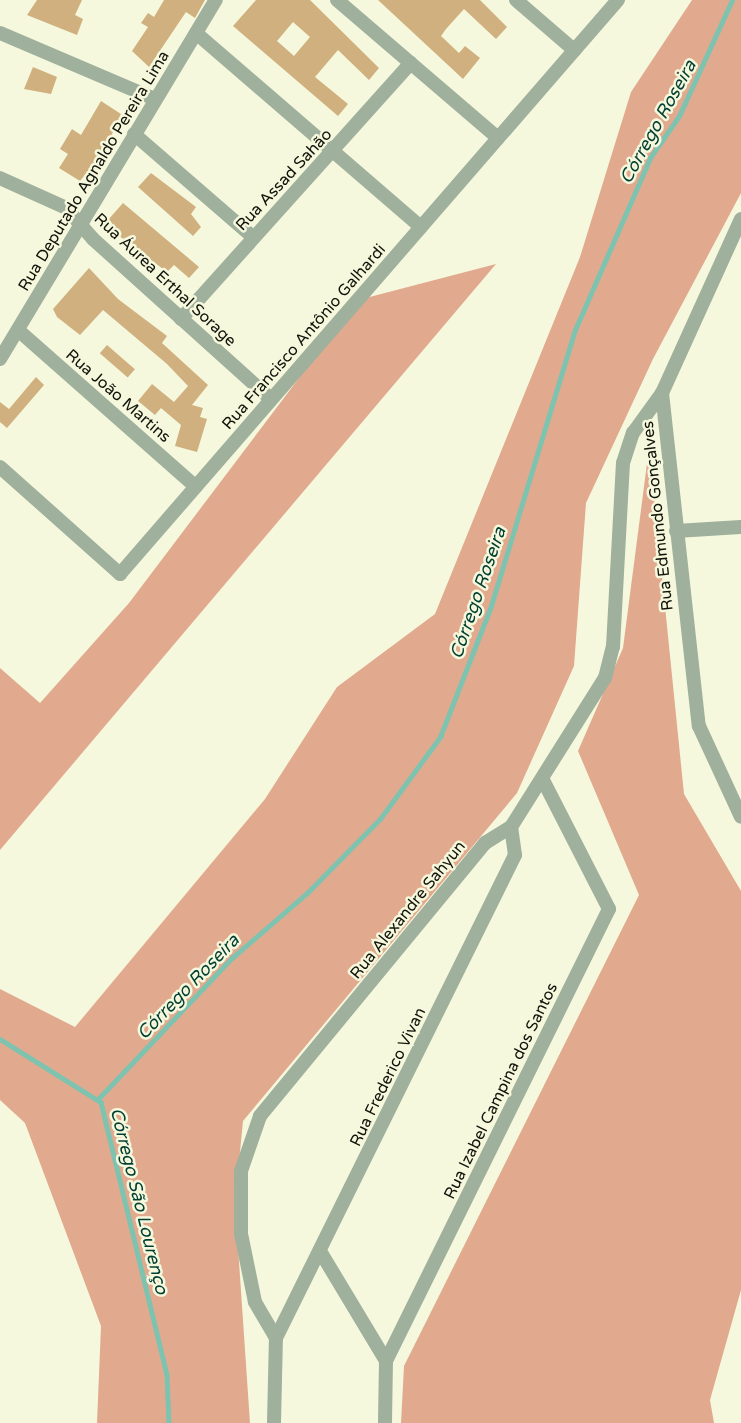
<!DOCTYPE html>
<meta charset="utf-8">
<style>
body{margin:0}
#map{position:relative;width:741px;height:1423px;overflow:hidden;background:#f6f8dd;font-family:"Varela Round",sans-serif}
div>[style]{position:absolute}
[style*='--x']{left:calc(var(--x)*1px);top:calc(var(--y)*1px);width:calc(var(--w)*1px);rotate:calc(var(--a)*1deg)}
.forest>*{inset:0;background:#e1aa8e}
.stream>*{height:4.5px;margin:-2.25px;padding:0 2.25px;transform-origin:2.25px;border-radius:2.25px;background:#7ec3af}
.building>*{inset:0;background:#d0b07e;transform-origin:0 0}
.minor>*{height:14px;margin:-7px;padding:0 7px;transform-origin:7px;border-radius:7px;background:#9fb09d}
span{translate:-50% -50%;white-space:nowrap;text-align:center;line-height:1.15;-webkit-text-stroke:5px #f6f8dd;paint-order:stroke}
.street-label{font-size:16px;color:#111209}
.water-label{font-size:18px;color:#003f32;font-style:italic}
</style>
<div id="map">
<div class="forest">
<i style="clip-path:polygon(692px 0,741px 0,741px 193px,653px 359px,586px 503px,574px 666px,517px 793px,243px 1121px,235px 1203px,250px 1423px,97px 1423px,101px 1326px,25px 1123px,0 1100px,0 989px,75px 1027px,265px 799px,337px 687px,435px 614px,580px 257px,631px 92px)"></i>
<i style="clip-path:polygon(496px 264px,0 850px,0 668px,40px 703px,129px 603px,358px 300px)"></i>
<i style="clip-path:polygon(649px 448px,684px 794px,741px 891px,741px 1290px,710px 1400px,714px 1423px,401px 1423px,404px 1366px,639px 895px,578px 751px,623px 648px)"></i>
</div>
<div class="stream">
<i style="--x:0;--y:1039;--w:119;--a:32"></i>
<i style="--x:101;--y:1102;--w:280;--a:76.4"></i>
<i style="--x:167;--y:1374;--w:49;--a:87.7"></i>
<i style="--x:98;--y:1099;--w:195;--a:-46.5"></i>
<i style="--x:232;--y:958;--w:98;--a:-40.9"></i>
<i style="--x:306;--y:894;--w:105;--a:-45.4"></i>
<i style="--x:380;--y:819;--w:102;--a:-53.8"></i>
<i style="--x:440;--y:737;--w:141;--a:-68.7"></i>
<i style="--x:491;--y:606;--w:288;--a:-73.1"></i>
<i style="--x:575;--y:330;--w:188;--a:-66.4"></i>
<i style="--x:650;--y:158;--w:51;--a:-55.4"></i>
<i style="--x:679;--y:116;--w:128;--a:-65.4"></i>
</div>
<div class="building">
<i style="clip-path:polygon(37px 0,82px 0,75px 15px,83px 19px,77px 35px,27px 15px)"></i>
<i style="clip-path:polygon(164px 0,205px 0,195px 18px,186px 12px,149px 67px,132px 51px,148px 27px,141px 23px,148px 13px,154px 17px)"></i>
<i style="clip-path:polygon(evenodd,256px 0,310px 0,379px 68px,369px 80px,338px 50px,315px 77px,348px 104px,338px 116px,233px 26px,256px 0,293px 22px,310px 37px,294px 56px,277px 41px,293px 22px)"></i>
<i style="clip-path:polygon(378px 0,480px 0,507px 27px,496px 39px,464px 9px,446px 29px,441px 36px,459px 53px,465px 46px,480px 58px,463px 79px)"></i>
<i style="clip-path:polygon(33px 67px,57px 77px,51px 94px,24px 89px)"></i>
<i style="clip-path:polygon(101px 101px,121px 114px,105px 150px,80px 181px,59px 168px,68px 154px,60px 149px,72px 129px,81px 135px)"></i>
<i style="clip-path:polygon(151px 173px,196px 207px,191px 214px,201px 227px,193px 236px,138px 187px)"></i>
<i style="clip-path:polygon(123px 203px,199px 267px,189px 278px,174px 265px,167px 272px,110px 229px,114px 225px,108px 220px)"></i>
<i style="clip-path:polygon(89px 268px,118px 299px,167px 336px,162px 343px,208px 385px,192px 405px,203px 408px,200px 417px,207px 419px,197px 452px,175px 446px,181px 425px,161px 408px,155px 415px,138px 401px,152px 384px,174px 402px,188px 386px,167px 364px,103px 310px,80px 335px,57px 317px,53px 309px)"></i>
<i style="left:107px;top:345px;width:37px;height:11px;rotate:41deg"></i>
<i style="clip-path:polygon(36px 377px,44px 385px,7px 428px,0 422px,0 402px,9px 409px)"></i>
</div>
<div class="minor">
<i style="--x:337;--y:0;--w:212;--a:40.6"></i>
<i style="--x:516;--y:0;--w:77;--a:40.8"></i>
<i style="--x:0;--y:33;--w:168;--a:23.1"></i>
<i style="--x:196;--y:33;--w:297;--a:40.8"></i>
<i style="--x:134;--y:134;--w:157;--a:40.9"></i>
<i style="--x:0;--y:178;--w:72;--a:24.4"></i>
<i style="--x:66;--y:208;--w:41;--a:48.9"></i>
<i style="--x:93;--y:239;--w:239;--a:42"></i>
<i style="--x:741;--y:219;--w:191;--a:114.4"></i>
<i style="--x:662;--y:393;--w:335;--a:83.7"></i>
<i style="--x:699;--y:726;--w:100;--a:65.2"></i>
<i style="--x:181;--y:319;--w:344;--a:-48.1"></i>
<i style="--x:18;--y:330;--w:237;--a:41.4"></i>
<i style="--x:0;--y:359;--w:419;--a:-59"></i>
<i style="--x:0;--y:467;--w:161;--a:41.7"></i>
<i style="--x:120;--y:574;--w:760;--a:-49.06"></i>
<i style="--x:676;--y:531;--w:65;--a:-3.5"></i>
<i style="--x:320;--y:1251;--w:128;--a:59"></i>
<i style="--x:276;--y:1338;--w:539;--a:-63.67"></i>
<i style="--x:515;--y:855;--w:28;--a:-98"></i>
<i style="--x:274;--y:1423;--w:85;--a:-88.7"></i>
<i style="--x:276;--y:1338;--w:42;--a:-120.3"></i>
<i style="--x:255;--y:1302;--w:69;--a:-101.6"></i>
<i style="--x:241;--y:1234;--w:63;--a:-90"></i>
<i style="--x:241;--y:1171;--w:58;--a:-70.9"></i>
<i style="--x:260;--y:1116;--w:354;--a:-50.5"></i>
<i style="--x:485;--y:843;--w:31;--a:-32"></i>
<i style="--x:511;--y:827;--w:176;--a:-57.8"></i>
<i style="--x:605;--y:678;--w:32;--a:-76"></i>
<i style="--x:613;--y:647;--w:184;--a:-86.9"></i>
<i style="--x:623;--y:463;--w:32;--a:-72"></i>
<i style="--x:633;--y:433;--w:49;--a:-54.1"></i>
<i style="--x:385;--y:1423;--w:62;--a:-89.1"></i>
<i style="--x:386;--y:1361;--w:504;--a:-63.74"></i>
<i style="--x:609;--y:909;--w:143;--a:-117.1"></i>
</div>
<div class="street-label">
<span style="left:94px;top:171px;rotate:-59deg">Rua Deputado Agnaldo Pereira Lima</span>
<span style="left:284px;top:180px;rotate:-47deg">Rua Assad Sahão</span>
<span style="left:165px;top:280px;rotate:43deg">Rua Áurea Erthal Sorage</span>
<span style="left:304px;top:337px;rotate:-49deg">Rua Francisco Antônio Galhardi</span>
<span style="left:118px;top:396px;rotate:41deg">Rua João Martins</span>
<span style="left:658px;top:516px;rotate:-96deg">Rua Edmundo Gonçalves</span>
<span style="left:408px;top:910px;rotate:-51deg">Rua Alexandre Sahyun</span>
<span style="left:388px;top:1077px;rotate:-64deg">Rua Frederico Vivan</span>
<span style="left:501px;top:1091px;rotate:-64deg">Rua Izabel Campina dos Santos</span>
</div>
<div class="water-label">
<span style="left:658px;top:122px;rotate:-61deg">Córrego Roseira</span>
<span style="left:478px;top:593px;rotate:-71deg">Córrego Roseira</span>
<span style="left:188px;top:987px;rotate:-46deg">Córrego Roseira</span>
<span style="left:139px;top:1201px;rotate:76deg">Córrego São Lourenço</span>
</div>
</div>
